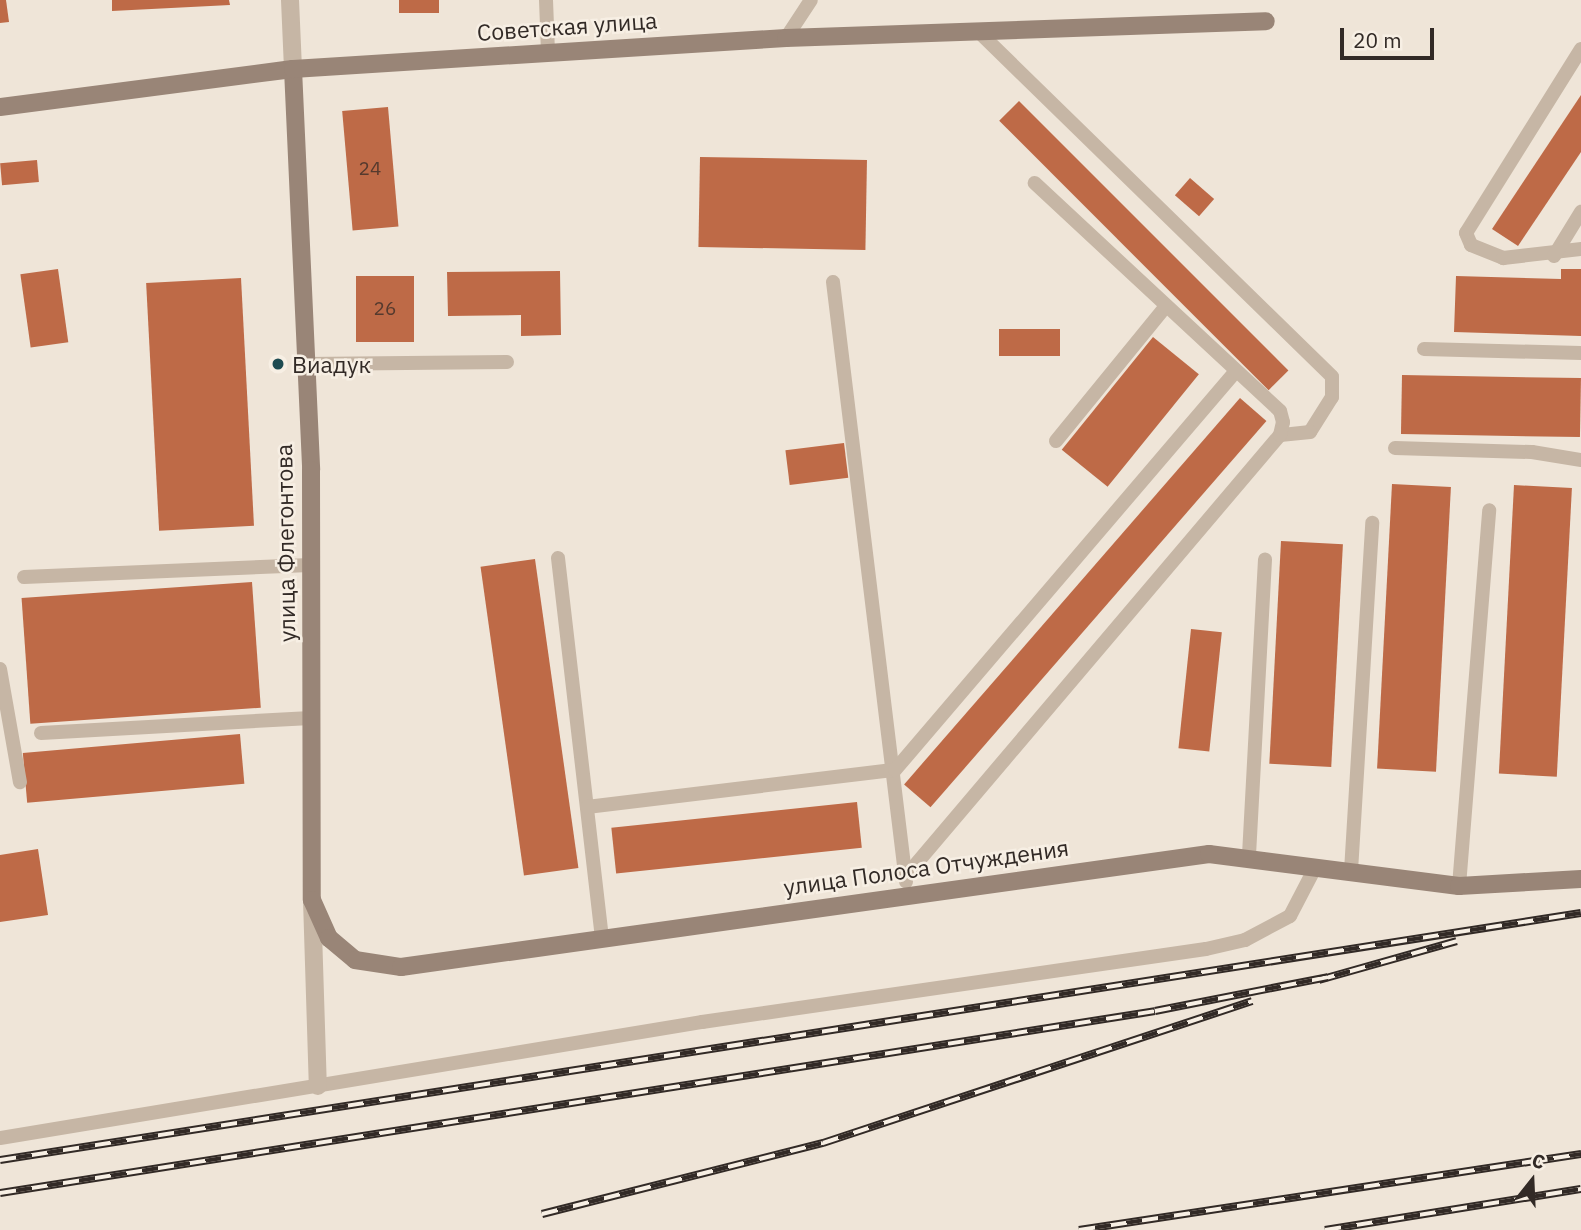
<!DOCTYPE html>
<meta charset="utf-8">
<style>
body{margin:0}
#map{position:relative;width:1581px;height:1230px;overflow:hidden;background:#efe5d8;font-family:"IBM Plex Sans",sans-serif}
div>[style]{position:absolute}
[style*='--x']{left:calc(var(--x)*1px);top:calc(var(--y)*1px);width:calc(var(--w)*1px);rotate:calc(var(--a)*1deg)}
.building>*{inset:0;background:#be6a47;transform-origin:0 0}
.lane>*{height:14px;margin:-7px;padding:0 7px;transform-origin:7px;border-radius:7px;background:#c6b6a5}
.street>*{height:18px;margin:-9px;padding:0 9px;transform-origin:9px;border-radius:9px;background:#c6b6a5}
.secondary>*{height:18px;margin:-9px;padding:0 9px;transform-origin:9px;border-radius:9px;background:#998577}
.rail>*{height:8px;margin-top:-4px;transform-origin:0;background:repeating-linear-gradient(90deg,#f7efe4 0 16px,#322a26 0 32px);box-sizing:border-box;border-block:2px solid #322a26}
.dots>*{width:19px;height:19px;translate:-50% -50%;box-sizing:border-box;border:4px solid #f7efe4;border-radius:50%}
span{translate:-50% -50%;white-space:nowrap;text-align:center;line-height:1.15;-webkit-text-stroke:5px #f7efe4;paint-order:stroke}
.number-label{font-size:19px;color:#553a2e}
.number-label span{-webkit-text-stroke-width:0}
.street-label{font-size:23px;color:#322a26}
.poi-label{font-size:23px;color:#322a26}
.left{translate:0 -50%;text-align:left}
.north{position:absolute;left:1497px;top:1146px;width:70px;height:70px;-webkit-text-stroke:5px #f7efe4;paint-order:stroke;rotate:18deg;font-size:19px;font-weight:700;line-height:28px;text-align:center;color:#322a26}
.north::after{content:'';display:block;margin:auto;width:24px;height:32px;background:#322a26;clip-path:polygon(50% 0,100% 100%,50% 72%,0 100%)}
.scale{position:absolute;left:1340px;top:28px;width:94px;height:32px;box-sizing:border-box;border:4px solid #322a26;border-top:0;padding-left:9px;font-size:21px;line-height:24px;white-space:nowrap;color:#322a26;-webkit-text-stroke:5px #f7efe4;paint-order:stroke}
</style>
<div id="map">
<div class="building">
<i style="clip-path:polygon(0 0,6px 0,9px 22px,0 23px)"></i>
<i style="clip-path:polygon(112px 0,229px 0,230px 5px,112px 11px)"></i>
<i style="left:399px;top:0;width:40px;height:13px"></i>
<i style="clip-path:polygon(1581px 95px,1581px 152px,1518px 246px,1492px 229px)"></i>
<i style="left:1019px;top:101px;width:381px;height:28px;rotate:45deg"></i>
<i style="left:388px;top:107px;width:120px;height:46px;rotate:85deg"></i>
<i style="left:700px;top:157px;width:167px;height:90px;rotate:1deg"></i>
<i style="left:37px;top:160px;width:22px;height:37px;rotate:85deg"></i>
<i style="left:1190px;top:178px;width:32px;height:23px;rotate:41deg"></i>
<i style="left:58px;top:269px;width:74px;height:38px;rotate:82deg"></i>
<i style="clip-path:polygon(1561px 269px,1581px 269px,1581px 336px,1454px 332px,1456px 276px,1561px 279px)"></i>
<i style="clip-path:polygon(560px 271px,561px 335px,521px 336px,521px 315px,448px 316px,447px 272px)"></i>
<i style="left:356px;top:276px;width:58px;height:66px"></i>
<i style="left:241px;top:278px;width:248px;height:95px;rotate:87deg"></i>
<i style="left:999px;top:329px;width:61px;height:27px"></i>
<i style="left:1153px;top:337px;width:59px;height:145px;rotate:39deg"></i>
<i style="left:1402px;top:375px;width:179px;height:59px;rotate:1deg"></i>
<i style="left:1240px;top:398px;width:35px;height:512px;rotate:41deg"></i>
<i style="left:844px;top:443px;width:35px;height:59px;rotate:83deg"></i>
<i style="left:1392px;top:484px;width:59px;height:285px;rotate:3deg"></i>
<i style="left:1514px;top:485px;width:58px;height:289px;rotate:3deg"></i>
<i style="left:1281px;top:541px;width:62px;height:223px;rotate:3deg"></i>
<i style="left:535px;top:559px;width:312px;height:55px;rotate:82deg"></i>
<i style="left:252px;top:582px;width:126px;height:231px;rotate:86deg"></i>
<i style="left:1191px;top:629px;width:31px;height:120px;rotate:6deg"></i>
<i style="left:240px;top:734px;width:50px;height:218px;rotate:85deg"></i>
<i style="left:857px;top:802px;width:46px;height:247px;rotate:84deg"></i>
<i style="clip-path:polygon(38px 849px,48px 915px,0 922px,0 855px)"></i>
</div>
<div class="lane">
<i style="--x:546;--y:0;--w:52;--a:87.8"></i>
<i style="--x:982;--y:35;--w:489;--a:44.3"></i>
<i style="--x:1332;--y:377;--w:20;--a:90"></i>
<i style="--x:1332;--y:397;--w:41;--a:122.2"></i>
<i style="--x:1310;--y:432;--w:30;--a:174"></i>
<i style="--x:786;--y:38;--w:45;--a:-56.7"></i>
<i style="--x:1581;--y:49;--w:217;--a:122"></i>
<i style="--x:1466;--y:233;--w:13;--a:67"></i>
<i style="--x:1471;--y:245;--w:35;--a:22"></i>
<i style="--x:1503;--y:258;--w:79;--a:-6.6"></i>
<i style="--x:1554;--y:256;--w:52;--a:-58.5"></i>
<i style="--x:833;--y:282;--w:604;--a:83.06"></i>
<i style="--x:1424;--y:349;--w:157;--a:1.5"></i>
<i style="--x:306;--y:364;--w:201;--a:-0.6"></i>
<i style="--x:1056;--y:441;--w:174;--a:-50.8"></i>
<i style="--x:1395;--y:448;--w:137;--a:1.7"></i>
<i style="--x:1532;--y:452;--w:50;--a:9.3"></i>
<i style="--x:558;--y:558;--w:382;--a:83.4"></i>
<i style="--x:24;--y:577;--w:286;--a:-2.4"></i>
<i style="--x:0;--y:669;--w:115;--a:80"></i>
<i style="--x:41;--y:733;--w:270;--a:-3.2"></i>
<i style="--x:587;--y:807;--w:310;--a:-6.9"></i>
<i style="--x:895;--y:770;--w:525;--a:-49.48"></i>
<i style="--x:1249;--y:855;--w:296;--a:-86.9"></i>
<i style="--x:1351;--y:871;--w:349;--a:-86.5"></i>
<i style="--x:905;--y:877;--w:580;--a:-49.69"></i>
<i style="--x:1280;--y:435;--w:13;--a:-77"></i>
<i style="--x:1283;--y:422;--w:11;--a:-105"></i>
<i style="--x:1280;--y:411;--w:335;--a:-137.1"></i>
<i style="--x:1459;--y:886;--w:377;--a:-85.4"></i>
<i style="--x:0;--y:1138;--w:712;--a:-9.38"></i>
<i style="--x:702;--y:1022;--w:509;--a:-8.24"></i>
<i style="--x:1206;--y:949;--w:40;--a:-13"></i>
<i style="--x:1245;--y:940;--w:51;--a:-28.1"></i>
<i style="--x:1290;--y:916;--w:56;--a:-62.5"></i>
</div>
<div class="street">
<i style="--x:290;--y:0;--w:69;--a:87.5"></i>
<i style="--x:312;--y:900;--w:186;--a:88.2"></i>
</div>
<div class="secondary">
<i style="--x:293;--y:69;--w:401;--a:87.4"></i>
<i style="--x:311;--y:470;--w:430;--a:89.9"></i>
<i style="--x:312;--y:900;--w:42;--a:65.9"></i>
<i style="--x:329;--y:938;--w:34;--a:40"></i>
<i style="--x:355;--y:960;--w:47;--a:8.7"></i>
<i style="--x:401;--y:967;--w:816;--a:-7.96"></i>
<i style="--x:1209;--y:854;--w:252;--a:7.3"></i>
<i style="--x:1459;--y:886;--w:122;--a:-3.3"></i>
<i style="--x:0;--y:107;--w:295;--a:-7.4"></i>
<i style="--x:293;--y:69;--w:494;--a:-3.6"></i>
<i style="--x:786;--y:38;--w:480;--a:-2"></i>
</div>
<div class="rail">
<i style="--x:1319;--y:980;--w:143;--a:-15.8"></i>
<i style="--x:0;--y:1160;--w:1600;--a:-8.88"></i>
<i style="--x:0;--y:1193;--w:1169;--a:-8.95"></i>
<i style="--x:1155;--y:1011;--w:176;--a:-11.1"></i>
<i style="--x:542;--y:1214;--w:290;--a:-14.2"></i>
<i style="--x:823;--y:1143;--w:452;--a:-18.3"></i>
<i style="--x:1079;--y:1230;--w:508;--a:-8.61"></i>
<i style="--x:1325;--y:1230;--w:259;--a:-9.1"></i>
</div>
<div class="dots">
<i style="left:278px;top:364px;background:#1e4b51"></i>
</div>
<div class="number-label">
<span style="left:370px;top:169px">24</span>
<span style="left:385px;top:309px">26</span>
</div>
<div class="street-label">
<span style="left:567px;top:26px;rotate:-4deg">Советская улица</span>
<span style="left:285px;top:543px;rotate:-91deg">улица Флегонтова</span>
<span style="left:926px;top:867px;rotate:-8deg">улица Полоса Отчуждения</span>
</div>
<div class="poi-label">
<span class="left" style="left:292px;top:364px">Виадук</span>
</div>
<div class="north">С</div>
<div class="scale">20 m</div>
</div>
